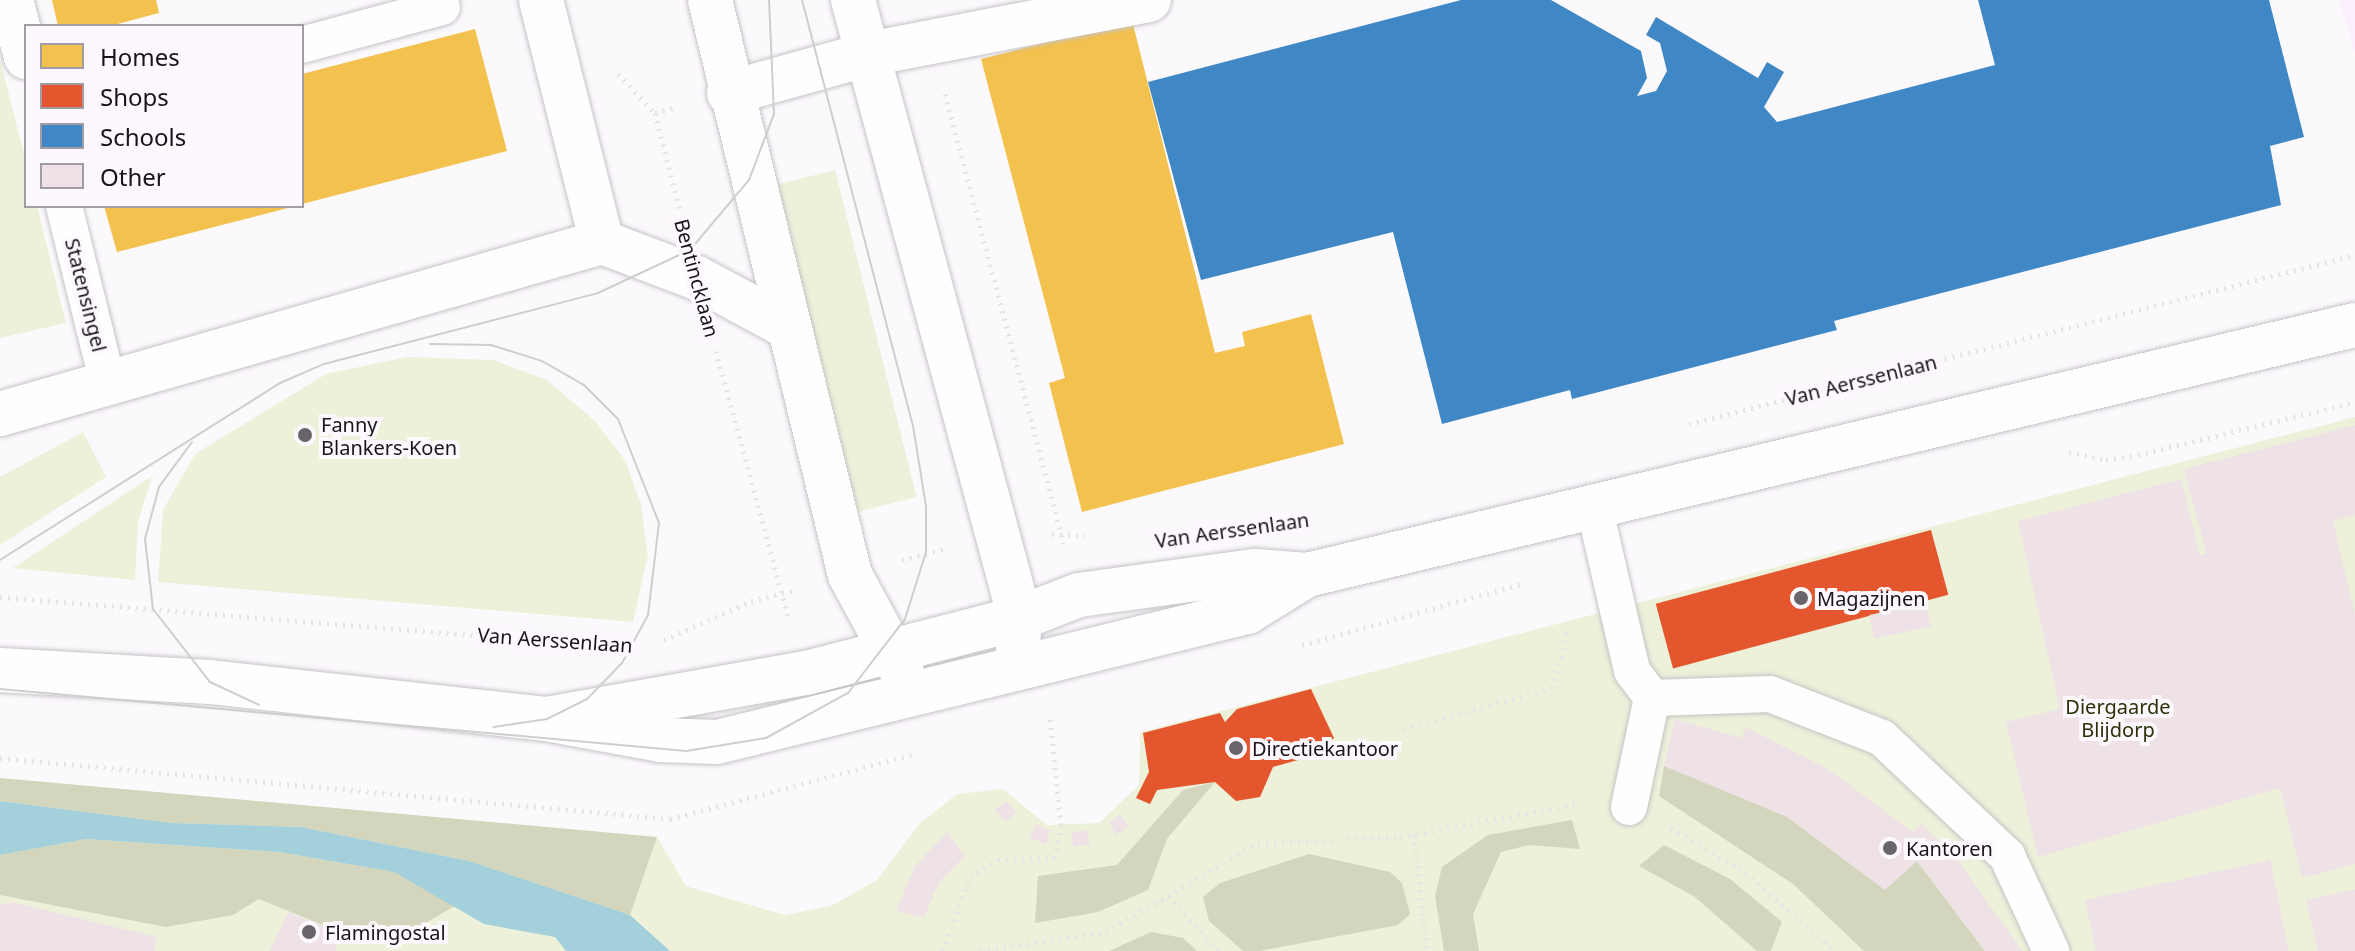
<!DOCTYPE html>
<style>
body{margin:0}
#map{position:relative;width:2355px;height:951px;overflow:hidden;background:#fcf9fd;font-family:"Noto Sans",sans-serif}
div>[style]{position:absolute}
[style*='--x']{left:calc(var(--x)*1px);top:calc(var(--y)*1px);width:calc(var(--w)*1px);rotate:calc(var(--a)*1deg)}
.built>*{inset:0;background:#fbf0fe}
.green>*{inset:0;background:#edf1d9;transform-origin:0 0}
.forest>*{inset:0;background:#d3d6bd}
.water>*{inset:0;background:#a4d0db}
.homes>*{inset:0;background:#f2c14e}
.shops>*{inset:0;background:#e4572e;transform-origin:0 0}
.schools>*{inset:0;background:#3f88c5}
.building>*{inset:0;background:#eee2e7;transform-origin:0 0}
.path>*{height:5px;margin-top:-2.5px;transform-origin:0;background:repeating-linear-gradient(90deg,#e6e5e6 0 2px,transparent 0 8px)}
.roads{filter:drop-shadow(0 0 2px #c6c3c7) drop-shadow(0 0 2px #c6c3c7)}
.service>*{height:36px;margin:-18px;padding:0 18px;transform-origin:18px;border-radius:18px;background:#fffeff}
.pedestrian>*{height:44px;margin:-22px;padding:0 22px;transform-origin:22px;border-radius:22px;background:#fffeff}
.minor>*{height:44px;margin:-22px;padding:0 22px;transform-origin:22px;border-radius:22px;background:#fffeff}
.tertiary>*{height:44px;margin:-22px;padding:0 22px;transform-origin:22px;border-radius:22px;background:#fffeff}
.tram>*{height:2px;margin:-1px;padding:0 1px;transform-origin:1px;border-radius:1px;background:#cfcecf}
.dots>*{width:22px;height:22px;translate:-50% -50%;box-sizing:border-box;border:4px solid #fdf8fe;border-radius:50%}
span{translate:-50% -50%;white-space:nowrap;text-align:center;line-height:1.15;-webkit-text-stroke:8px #fdf8fe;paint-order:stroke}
.street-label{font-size:20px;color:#181419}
.poi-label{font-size:20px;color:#181419}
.left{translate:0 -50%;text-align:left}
.park-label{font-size:20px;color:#2c3109}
.legend{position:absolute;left:24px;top:24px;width:280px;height:184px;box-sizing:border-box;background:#fdf8fe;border:2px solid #a19da2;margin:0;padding:10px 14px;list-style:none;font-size:24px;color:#181419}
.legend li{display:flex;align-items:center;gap:16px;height:40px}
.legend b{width:40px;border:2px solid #a19da2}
</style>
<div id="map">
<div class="built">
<i style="clip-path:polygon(2339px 0,2355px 0,2355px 53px)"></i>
</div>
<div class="green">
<i style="clip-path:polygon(0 59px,26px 162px,26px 206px,37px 206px,66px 323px,0 338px)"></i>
<i style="left:835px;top:170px;width:337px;height:60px;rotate:76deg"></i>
<i style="clip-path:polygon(407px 357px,493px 360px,547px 380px,595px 421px,625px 460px,641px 505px,648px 555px,633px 622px,158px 582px,163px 510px,195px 454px,326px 374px)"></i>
<i style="clip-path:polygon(2355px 417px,2355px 951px,0 951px,0 778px,657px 837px,686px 886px,784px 915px,831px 906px,877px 880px,920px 823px,957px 794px,1003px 789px,1047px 825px,1099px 823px,1139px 785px,1140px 732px)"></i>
<i style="clip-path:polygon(83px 432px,106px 477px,0 545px,0 477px)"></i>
<i style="clip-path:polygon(152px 476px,138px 522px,135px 580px,13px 568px)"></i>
</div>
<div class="forest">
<i style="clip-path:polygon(1664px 766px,1917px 861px,1985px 951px,1864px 951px,1793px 884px,1659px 796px)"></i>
<i style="clip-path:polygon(0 778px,657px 837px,630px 915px,469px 861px,301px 827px,172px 823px,0 801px)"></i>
<i style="clip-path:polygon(1215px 782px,1167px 839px,1148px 890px,1098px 912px,1035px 923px,1038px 876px,1117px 865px,1183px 790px)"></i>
<i style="clip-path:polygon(1572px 820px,1580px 849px,1529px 845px,1501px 852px,1473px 914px,1479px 951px,1444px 951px,1435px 896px,1442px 867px,1488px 835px)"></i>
<i style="clip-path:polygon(86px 839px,279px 852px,394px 872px,455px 906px,396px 940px,342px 933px,259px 899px,233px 915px,166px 927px,0 895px,0 855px)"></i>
<i style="clip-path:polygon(1664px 845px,1730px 879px,1782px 922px,1771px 951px,1757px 951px,1695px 897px,1639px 866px)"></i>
<i style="clip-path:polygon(1309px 854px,1390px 872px,1402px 883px,1410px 914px,1398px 925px,1260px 951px,1243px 951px,1209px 921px,1203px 897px,1220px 883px)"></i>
<i style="clip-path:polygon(1151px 932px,1183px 938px,1197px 951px,1109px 951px)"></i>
</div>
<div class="water">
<i style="clip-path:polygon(0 801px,172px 823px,301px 827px,469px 861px,630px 915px,670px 951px,566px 951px,555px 937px,484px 924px,394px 872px,279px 852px,86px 839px,0 855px)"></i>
</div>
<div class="homes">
<i style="clip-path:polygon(52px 0,156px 0,159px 13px,110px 26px,58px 26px)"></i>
<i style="clip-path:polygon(1132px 20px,1215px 353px,1245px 346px,1242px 332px,1311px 314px,1344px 444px,1082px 512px,1049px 383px,1065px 378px,981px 59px)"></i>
<i style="clip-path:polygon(475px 29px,507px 151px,302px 204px,302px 74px)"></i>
<i style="clip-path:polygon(104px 206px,292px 206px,292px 207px,117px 252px)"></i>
</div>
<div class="shops">
<i style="left:1931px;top:530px;width:67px;height:285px;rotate:75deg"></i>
<i style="clip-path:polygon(1311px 689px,1334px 738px,1312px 756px,1273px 767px,1260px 797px,1236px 801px,1215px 782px,1157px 790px,1150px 804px,1136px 798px,1149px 772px,1143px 733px,1220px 713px,1225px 722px,1237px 709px)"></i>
</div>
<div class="schools">
<i style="clip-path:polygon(1461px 0,1551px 0,1641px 51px,1647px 78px,1637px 96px,1656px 91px,1667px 71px,1660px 43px,1646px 35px,1656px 17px,1758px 78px,1767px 62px,1784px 72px,1764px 107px,1777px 122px,1995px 65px,1978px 0,2269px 0,2304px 137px,2270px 146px,2281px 205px,1834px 321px,1837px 330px,1572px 399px,1570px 390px,1442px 424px,1393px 232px,1201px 280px,1148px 82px)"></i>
</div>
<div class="building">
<i style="clip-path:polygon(2355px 425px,2355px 515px,2333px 521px,2355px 614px,2355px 864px,2302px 878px,2280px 788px,2038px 857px,2006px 722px,2060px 709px,2018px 521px,2181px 479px,2200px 555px,2206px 553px,2184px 469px)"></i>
<i style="left:1926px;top:603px;width:24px;height:58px;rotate:78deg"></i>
<i style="clip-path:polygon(1675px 719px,1741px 738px,1746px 727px,1828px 769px,1913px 832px,1922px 824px,1960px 863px,2022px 951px,1985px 951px,1917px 861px,1885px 890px,1787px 817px,1664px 766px)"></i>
<i style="clip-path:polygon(1007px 801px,1016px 812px,1006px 822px,995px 810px)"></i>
<i style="clip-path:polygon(1120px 815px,1129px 826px,1116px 835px,1109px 822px)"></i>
<i style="clip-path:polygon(1036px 824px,1050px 830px,1046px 844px,1030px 838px)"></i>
<i style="clip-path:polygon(1087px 830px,1090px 844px,1073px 847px,1072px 832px)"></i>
<i style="clip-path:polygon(947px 832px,965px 856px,939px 882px,924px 918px,896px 911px,915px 866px)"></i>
<i style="clip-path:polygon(2270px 860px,2289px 951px,2096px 951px,2085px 900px)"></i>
<i style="clip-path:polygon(2355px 889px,2355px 951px,2318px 951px,2306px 900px)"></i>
<i style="clip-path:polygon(12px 902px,157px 937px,154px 951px,0 951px,0 905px)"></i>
<i style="clip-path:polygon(288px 912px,342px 933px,335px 951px,270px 951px)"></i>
</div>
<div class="path">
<i style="--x:618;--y:74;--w:54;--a:46.5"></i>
<i style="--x:655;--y:113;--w:104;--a:75.6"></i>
<i style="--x:945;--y:94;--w:465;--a:75.2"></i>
<i style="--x:655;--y:113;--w:24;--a:-15"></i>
<i style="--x:716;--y:351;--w:279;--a:74.8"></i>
<i style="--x:1689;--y:424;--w:687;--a:-14.24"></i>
<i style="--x:2069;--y:452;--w:38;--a:12"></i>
<i style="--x:2106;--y:460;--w:32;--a:-9"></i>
<i style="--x:2138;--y:455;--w:223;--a:-13.7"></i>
<i style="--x:1052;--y:534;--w:33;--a:3"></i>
<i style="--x:902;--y:560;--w:47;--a:-14.9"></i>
<i style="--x:0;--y:597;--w:625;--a:4.59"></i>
<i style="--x:664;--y:640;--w:95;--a:-24.1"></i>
<i style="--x:751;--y:601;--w:47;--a:-13.4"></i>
<i style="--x:1302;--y:645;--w:226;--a:-15.6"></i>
<i style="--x:1404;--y:729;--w:154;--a:-15.5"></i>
<i style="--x:1552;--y:688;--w:60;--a:-74.6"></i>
<i style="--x:0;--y:758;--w:673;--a:5.2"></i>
<i style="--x:670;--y:819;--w:253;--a:-14.9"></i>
<i style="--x:1671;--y:828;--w:79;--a:30.5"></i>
<i style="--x:1739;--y:868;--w:128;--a:40.3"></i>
<i style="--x:1414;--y:834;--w:118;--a:83.7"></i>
<i style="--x:1168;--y:896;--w:74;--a:48.3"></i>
<i style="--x:943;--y:951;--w:79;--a:-70"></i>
<i style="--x:970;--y:877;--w:33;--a:-33"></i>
<i style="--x:998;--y:859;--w:57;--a:-1"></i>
<i style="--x:1055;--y:858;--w:34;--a:-80"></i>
<i style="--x:1061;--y:825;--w:108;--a:-95.9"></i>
<i style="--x:980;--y:951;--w:127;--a:-8.6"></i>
<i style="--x:1106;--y:932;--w:176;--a:-30.4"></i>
<i style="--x:1258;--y:843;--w:142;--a:-2.4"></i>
<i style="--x:1400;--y:837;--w:181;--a:-10.5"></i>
</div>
<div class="roads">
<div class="service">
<i style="--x:302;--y:45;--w:145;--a:-15.2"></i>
<i style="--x:64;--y:206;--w:183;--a:76.1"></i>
<i style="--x:1594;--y:506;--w:169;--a:77"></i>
<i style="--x:1632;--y:671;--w:34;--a:53"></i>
<i style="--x:1629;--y:807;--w:111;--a:-78.1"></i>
<i style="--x:1652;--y:698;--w:118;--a:-1.9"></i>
<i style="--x:1770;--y:694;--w:120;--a:21.4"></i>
<i style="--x:1882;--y:738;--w:172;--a:43.3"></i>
<i style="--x:2007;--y:856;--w:105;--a:65.1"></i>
</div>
<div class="pedestrian">
<i style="--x:11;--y:0;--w:59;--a:75.3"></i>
</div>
<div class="minor">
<i style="--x:541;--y:0;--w:250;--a:75.9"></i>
<i style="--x:729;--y:93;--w:145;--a:-15.6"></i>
<i style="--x:869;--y:54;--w:285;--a:-10.9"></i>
<i style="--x:0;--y:414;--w:626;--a:-15.95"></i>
<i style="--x:602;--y:242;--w:102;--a:20.8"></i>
<i style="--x:697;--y:278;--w:101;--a:28.3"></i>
</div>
<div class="tertiary">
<i style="--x:710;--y:0;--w:592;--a:76.32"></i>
<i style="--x:850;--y:575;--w:109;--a:61.6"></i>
<i style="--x:853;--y:0;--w:640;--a:74.88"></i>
<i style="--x:1020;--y:618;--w:30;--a:94"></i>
<i style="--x:0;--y:670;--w:210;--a:3.3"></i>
<i style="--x:210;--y:682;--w:339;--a:6.3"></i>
<i style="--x:547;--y:719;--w:115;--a:10.5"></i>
<i style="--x:660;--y:740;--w:57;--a:2"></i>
<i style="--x:717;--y:742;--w:546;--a:-13.78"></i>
<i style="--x:1247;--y:612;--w:70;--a:-31.7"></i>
<i style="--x:547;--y:719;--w:263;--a:-10.1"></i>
<i style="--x:806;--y:673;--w:221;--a:-14.4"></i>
<i style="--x:1020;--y:618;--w:63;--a:-21.3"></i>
<i style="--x:1079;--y:595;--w:178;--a:-7.8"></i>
<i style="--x:1255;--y:571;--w:52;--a:4.4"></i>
<i style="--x:1307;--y:575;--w:1077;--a:-13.42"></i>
</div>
</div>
<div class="tram">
<i style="--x:430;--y:344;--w:61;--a:0.9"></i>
<i style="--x:491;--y:345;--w:53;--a:17.4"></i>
<i style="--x:542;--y:361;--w:48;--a:29.7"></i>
<i style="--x:584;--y:385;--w:48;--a:45"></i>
<i style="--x:618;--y:419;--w:112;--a:68.5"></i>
<i style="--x:659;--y:523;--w:93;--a:96.8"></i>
<i style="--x:648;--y:615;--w:55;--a:118.4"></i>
<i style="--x:622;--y:663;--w:50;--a:134.2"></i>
<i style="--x:587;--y:699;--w:45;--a:153.4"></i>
<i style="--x:547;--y:719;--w:54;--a:171.4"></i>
<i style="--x:192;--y:442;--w:56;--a:126.3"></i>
<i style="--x:159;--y:487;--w:54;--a:105.1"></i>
<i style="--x:145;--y:539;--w:70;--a:83.5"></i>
<i style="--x:153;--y:609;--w:93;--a:52"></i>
<i style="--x:210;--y:682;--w:54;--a:25.1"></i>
<i style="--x:0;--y:560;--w:331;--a:-32.3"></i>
<i style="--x:280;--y:383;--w:48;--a:-23.4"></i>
<i style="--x:324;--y:364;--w:283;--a:-14.5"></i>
<i style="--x:598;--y:293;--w:102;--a:-25.1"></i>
<i style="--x:690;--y:250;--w:92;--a:-49.9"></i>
<i style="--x:749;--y:180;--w:71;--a:-69.3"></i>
<i style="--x:774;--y:114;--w:114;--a:-92.5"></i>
<i style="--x:0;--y:689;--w:689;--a:5.16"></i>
<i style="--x:686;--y:751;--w:81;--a:-9.2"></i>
<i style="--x:766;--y:738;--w:94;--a:-28.8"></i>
<i style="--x:848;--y:693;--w:93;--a:-52.4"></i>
<i style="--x:905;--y:619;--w:70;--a:-72.6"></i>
<i style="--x:926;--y:552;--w:46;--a:-90"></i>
<i style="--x:926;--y:506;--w:81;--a:-99.2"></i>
<i style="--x:913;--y:426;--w:440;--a:-104.6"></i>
</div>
<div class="dots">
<i style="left:305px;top:435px;background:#686469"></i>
<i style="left:1801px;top:598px;background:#686469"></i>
<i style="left:1236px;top:748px;background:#686469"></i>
<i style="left:1890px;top:848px;background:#686469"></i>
<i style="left:309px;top:932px;background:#686469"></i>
</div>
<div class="street-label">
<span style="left:697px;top:278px;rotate:75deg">Bentincklaan</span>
<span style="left:86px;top:295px;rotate:76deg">Statensingel</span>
<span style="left:1861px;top:380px;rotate:-14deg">Van Aerssenlaan</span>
<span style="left:1232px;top:530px;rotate:-8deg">Van Aerssenlaan</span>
<span style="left:555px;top:640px;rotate:4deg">Van Aerssenlaan</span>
</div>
<div class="poi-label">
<span class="left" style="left:321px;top:436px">Fanny<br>Blankers-Koen</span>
<span class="left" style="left:1817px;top:598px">Magazijnen</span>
<span class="left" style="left:1252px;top:748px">Directiekantoor</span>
<span class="left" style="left:1906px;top:848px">Kantoren</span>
<span class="left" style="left:325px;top:932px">Flamingostal</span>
</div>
<div class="park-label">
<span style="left:2118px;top:718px">Diergaarde<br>Blijdorp</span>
</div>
<ul class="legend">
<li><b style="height:22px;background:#f2c14e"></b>Homes</li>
<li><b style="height:22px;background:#e4572e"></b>Shops</li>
<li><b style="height:22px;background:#3f88c5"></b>Schools</li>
<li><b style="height:22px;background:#eee2e7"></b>Other</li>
</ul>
</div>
